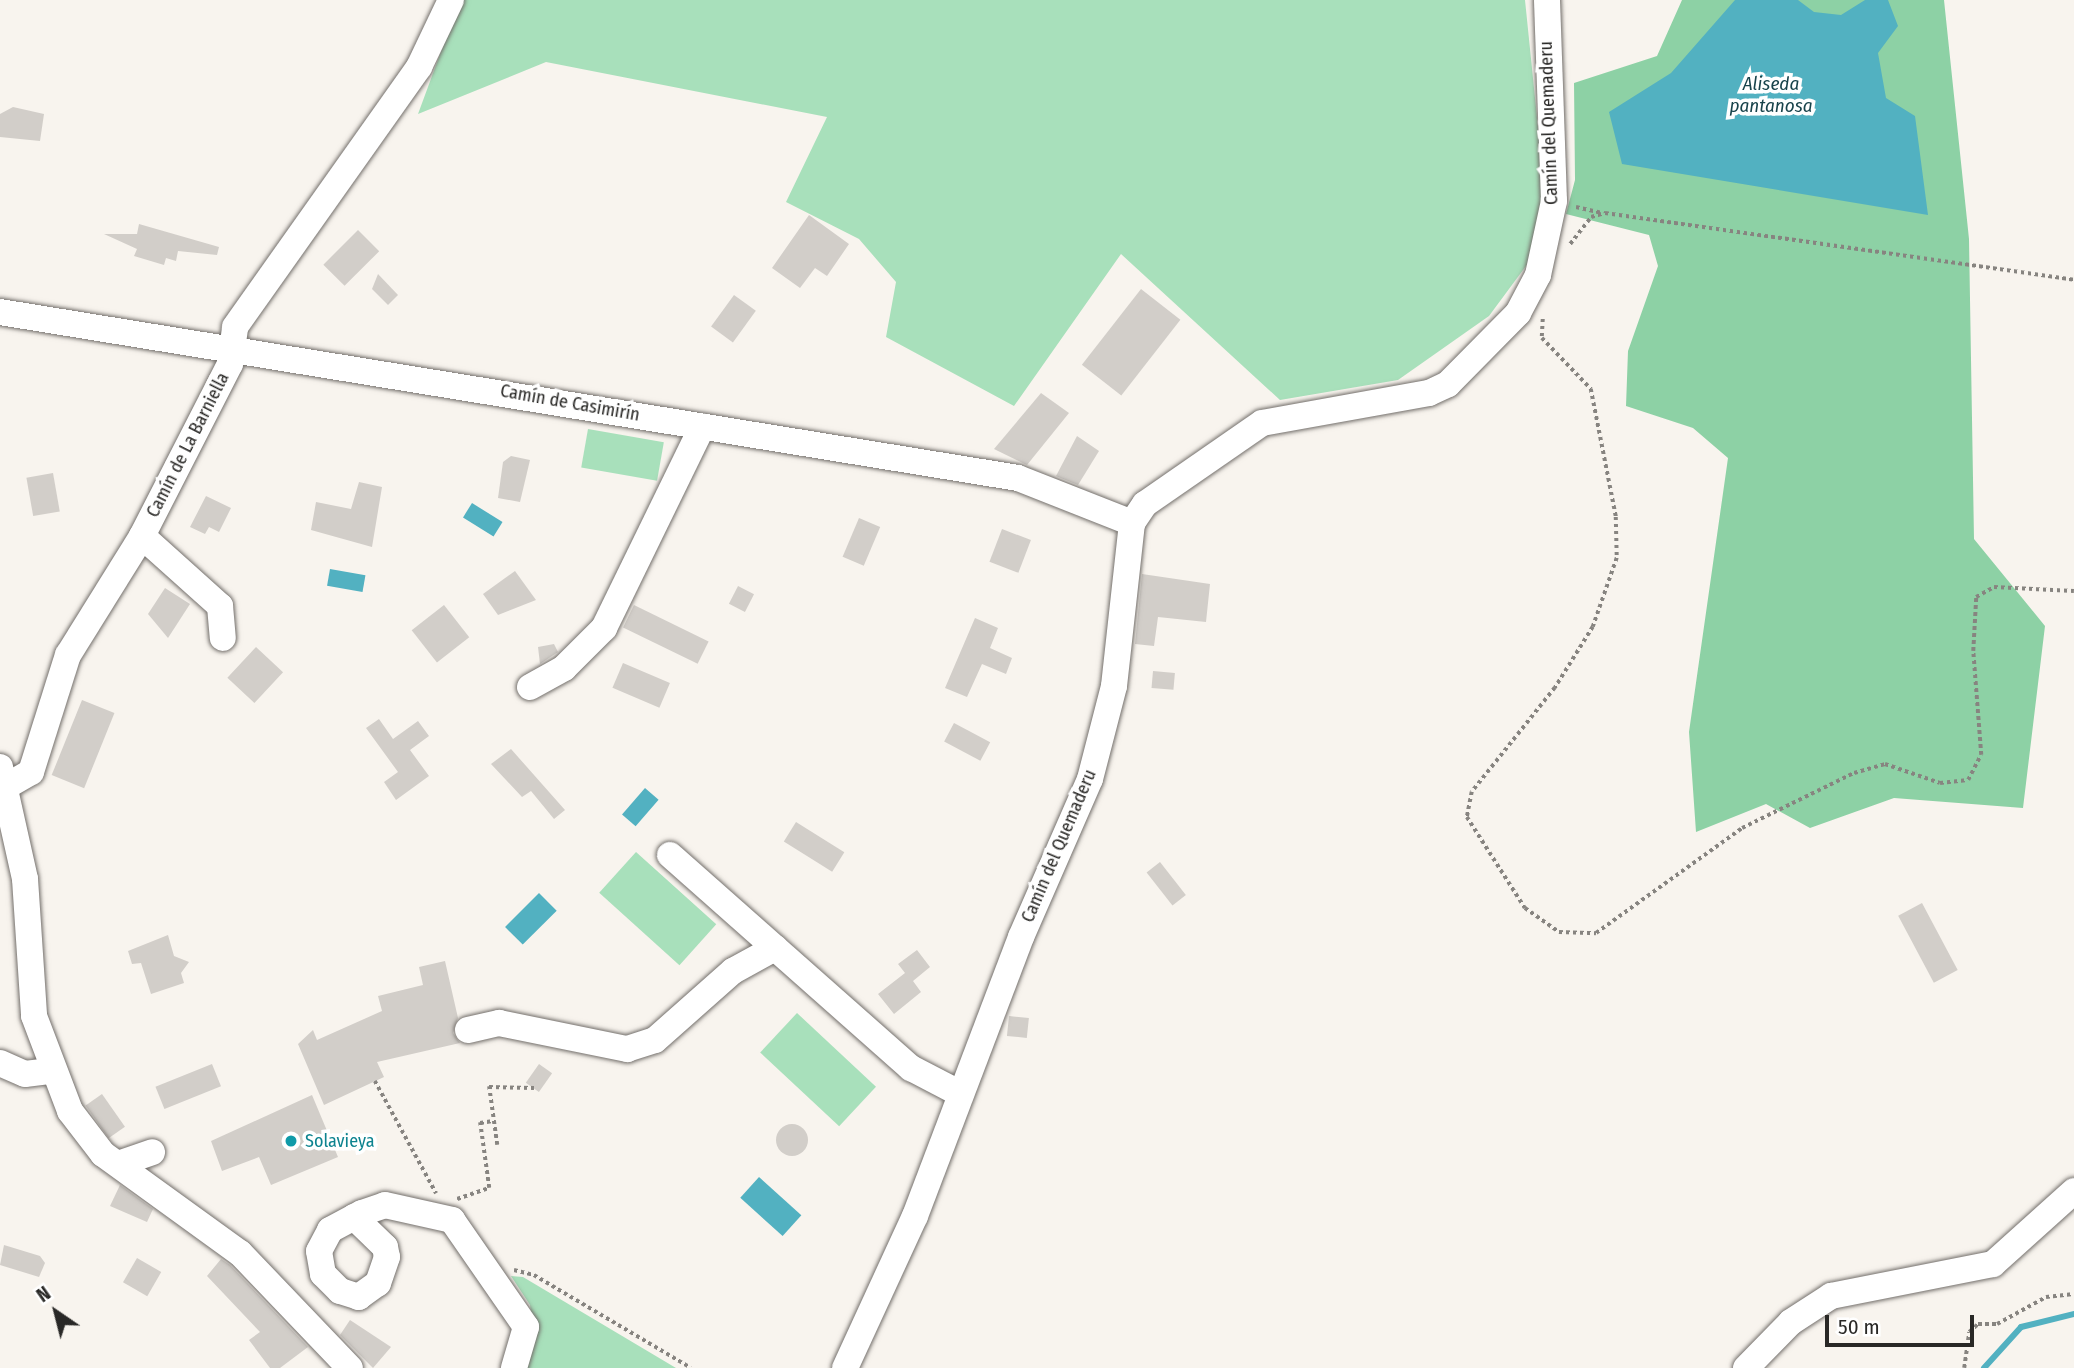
<!DOCTYPE html>
<meta charset="utf-8">
<style>
body{margin:0}
#map{position:relative;width:2074px;height:1368px;overflow:hidden;background:#f8f4ee;font-family:"Fira Sans Condensed",sans-serif}
div>[style]{position:absolute}
[style*='--x']{left:calc(var(--x)*1px);top:calc(var(--y)*1px);width:calc(var(--w)*1px);rotate:calc(var(--a)*1deg)}
.green>*{inset:0;background:#a8e0bb;transform-origin:0 0}
.forest>*{inset:0;background:#8dd1a5}
.water>*{inset:0;background:#52b1c1;transform-origin:0 0}
.stream>*{height:6px;margin:-3px;padding:0 3px;transform-origin:3px;border-radius:3px;background:#52b1c1}
.building>*{inset:0;background:#d2cec9;transform-origin:0 0}
.round{border-radius:50%}
.path>*{height:3.5px;margin-top:-1.75px;transform-origin:0;background:repeating-linear-gradient(90deg,#878480 0 3.5px,transparent 0 7px)}
.roads{filter:drop-shadow(0 0 2px #736f6b) drop-shadow(0 0 2px #736f6b)}
.minor>*{height:26px;margin:-13px;padding:0 13px;transform-origin:13px;border-radius:13px;background:#fff}
.dots>*{width:19px;height:19px;translate:-50% -50%;box-sizing:border-box;border:4px solid #fff;border-radius:50%}
span{translate:-50% -50%;white-space:nowrap;text-align:center;line-height:1.15;-webkit-text-stroke:7px #fff;paint-order:stroke}
.street-label{font-size:18px;color:#292826}
.culture-label{font-size:18px;color:#0d838f}
.left{translate:0 -50%;text-align:left}
.water-label{font-size:19px;color:#18434b;font-style:italic}
.north{position:absolute;left:21px;top:1277px;width:70px;height:70px;-webkit-text-stroke:5px #fff;paint-order:stroke;rotate:325deg;font-size:19px;font-weight:700;line-height:28px;text-align:center;color:#292826}
.north::after{content:'';display:block;margin:auto;width:24px;height:32px;background:#292826;clip-path:polygon(50% 0,100% 100%,50% 72%,0 100%)}
.scale{position:absolute;left:1825px;top:1315px;width:149px;height:32px;box-sizing:border-box;border:4px solid #292826;border-top:0;padding-left:9px;font-size:21px;line-height:24px;white-space:nowrap;color:#292826;-webkit-text-stroke:5px #fff;paint-order:stroke}
</style>
<div id="map">
<div class="green">
<i style="clip-path:polygon(460px 0,1525px 0,1549px 235px,1489px 316px,1398px 380px,1280px 400px,1121px 254px,1014px 406px,886px 337px,896px 282px,859px 239px,786px 202px,827px 117px,546px 62px,418px 114px)"></i>
<i style="left:588px;top:429px;width:77px;height:39px;rotate:10deg"></i>
<i style="left:636px;top:852px;width:108px;height:55px;rotate:42deg"></i>
<i style="left:797px;top:1013px;width:108px;height:54px;rotate:43deg"></i>
<i style="clip-path:polygon(511px 1276px,523px 1277px,676px 1368px,525px 1368px,534px 1335px,530px 1305px)"></i>
</div>
<div class="forest">
<i style="clip-path:polygon(1682px 0,1944px 0,1969px 239px,1974px 539px,2045px 626px,2023px 808px,1894px 798px,1810px 828px,1766px 804px,1696px 832px,1689px 732px,1728px 458px,1693px 428px,1626px 406px,1628px 351px,1658px 266px,1649px 235px,1566px 214px,1575px 180px,1574px 83px,1657px 56px)"></i>
</div>
<div class="water">
<i style="clip-path:polygon(1735px 0,1798px 0,1814px 12px,1841px 15px,1865px 0,1888px 0,1898px 26px,1878px 53px,1886px 98px,1915px 116px,1928px 215px,1622px 164px,1609px 112px,1671px 73px)"></i>
<i style="left:472px;top:503px;width:36px;height:17px;rotate:32deg"></i>
<i style="left:330px;top:569px;width:36px;height:17px;rotate:10deg"></i>
<i style="left:645px;top:788px;width:18px;height:35px;rotate:41deg"></i>
<i style="left:539px;top:893px;width:25px;height:48px;rotate:45deg"></i>
<i style="left:759px;top:1177px;width:57px;height:28px;rotate:42deg"></i>
</div>
<div class="stream">
<i style="--x:1984;--y:1368;--w:55;--a:-47.9"></i>
<i style="--x:2021;--y:1327;--w:55;--a:-13.8"></i>
</div>
<div class="building">
<i style="clip-path:polygon(13px 107px,44px 114px,40px 141px,0 137px,0 114px)"></i>
<i style="clip-path:polygon(809px 215px,849px 244px,827px 276px,815px 268px,800px 288px,772px 268px)"></i>
<i style="clip-path:polygon(139px 224px,219px 247px,217px 255px,178px 251px,176px 261px,166px 258px,164px 265px,134px 256px,137px 249px,104px 234px,137px 234px)"></i>
<i style="left:358px;top:230px;width:30px;height:49px;rotate:45deg"></i>
<i style="clip-path:polygon(378px 274px,398px 295px,388px 305px,372px 289px)"></i>
<i style="left:1141px;top:289px;width:50px;height:96px;rotate:38deg"></i>
<i style="left:734px;top:295px;width:27px;height:39px;rotate:36deg"></i>
<i style="clip-path:polygon(1041px 393px,1069px 413px,1027px 465px,994px 449px)"></i>
<i style="clip-path:polygon(1077px 436px,1099px 451px,1078px 485px,1056px 476px)"></i>
<i style="clip-path:polygon(511px 456px,530px 460px,520px 502px,498px 498px,503px 462px)"></i>
<i style="left:53px;top:473px;width:39px;height:27px;rotate:80deg"></i>
<i style="clip-path:polygon(359px 482px,382px 487px,372px 547px,311px 530px,316px 502px,351px 509px)"></i>
<i style="clip-path:polygon(206px 496px,231px 508px,219px 532px,209px 527px,205px 534px,190px 527px)"></i>
<i style="left:859px;top:518px;width:23px;height:42px;rotate:23deg"></i>
<i style="left:1002px;top:529px;width:31px;height:35px;rotate:21deg"></i>
<i style="clip-path:polygon(515px 571px,536px 600px,498px 615px,483px 594px)"></i>
<i style="clip-path:polygon(1142px 574px,1210px 584px,1206px 622px,1158px 617px,1154px 646px,1135px 644px)"></i>
<i style="left:738px;top:586px;width:18px;height:20px;rotate:27deg"></i>
<i style="clip-path:polygon(165px 588px,190px 604px,168px 638px,148px 614px)"></i>
<i style="left:444px;top:605px;width:41px;height:41px;rotate:52deg"></i>
<i style="left:634px;top:605px;width:83px;height:25px;rotate:26deg"></i>
<i style="clip-path:polygon(975px 618px,998px 628px,990px 648px,1012px 658px,1006px 674px,982px 664px,967px 697px,945px 688px)"></i>
<i style="clip-path:polygon(554px 644px,558px 652px,540px 664px,538px 647px)"></i>
<i style="left:256px;top:647px;width:37px;height:42px;rotate:43deg"></i>
<i style="left:623px;top:663px;width:51px;height:27px;rotate:23deg"></i>
<i style="left:1153px;top:671px;width:22px;height:17px;rotate:5deg"></i>
<i style="left:82px;top:700px;width:35px;height:81px;rotate:22deg"></i>
<i style="clip-path:polygon(379px 719px,393px 739px,418px 721px,429px 736px,410px 750px,429px 776px,396px 800px,384px 782px,398px 772px,366px 728px)"></i>
<i style="left:954px;top:723px;width:41px;height:21px;rotate:28deg"></i>
<i style="clip-path:polygon(511px 749px,565px 810px,554px 819px,531px 791px,522px 797px,491px 764px)"></i>
<i style="left:796px;top:822px;width:57px;height:23px;rotate:32deg"></i>
<i style="left:1160px;top:862px;width:42px;height:17px;rotate:52deg"></i>
<i style="left:1922px;top:903px;width:76px;height:27px;rotate:62deg"></i>
<i style="clip-path:polygon(168px 935px,174px 956px,189px 962px,181px 973px,184px 983px,151px 994px,141px 963px,132px 964px,128px 951px)"></i>
<i style="clip-path:polygon(917px 950px,930px 967px,913px 981px,921px 992px,894px 1014px,878px 994px,905px 973px,898px 964px)"></i>
<i style="clip-path:polygon(445px 961px,458px 1018px,453px 1033px,460px 1043px,377px 1062px,384px 1077px,324px 1105px,298px 1044px,313px 1030px,317px 1040px,382px 1011px,378px 996px,423px 985px,419px 967px)"></i>
<i style="left:1009px;top:1016px;width:20px;height:20px;rotate:6deg"></i>
<i style="left:212px;top:1064px;width:24px;height:61px;rotate:68deg"></i>
<i style="left:539px;top:1064px;width:16px;height:23px;rotate:35deg"></i>
<i style="left:102px;top:1094px;width:40px;height:20px;rotate:55deg"></i>
<i style="clip-path:polygon(312px 1095px,338px 1157px,271px 1185px,259px 1157px,222px 1171px,211px 1141px)"></i>
<i class="round" style="left:776px;top:1124px;width:32px;height:32px"></i>
<i style="clip-path:polygon(120px 1185px,153px 1209px,147px 1222px,110px 1206px)"></i>
<i style="clip-path:polygon(4px 1245px,40px 1256px,45px 1263px,39px 1277px,0 1265px)"></i>
<i style="left:137px;top:1258px;width:28px;height:28px;rotate:30deg"></i>
<i style="clip-path:polygon(221px 1259px,230px 1265px,308px 1347px,280px 1368px,270px 1368px,249px 1340px,260px 1332px,207px 1276px)"></i>
<i style="clip-path:polygon(350px 1320px,391px 1347px,373px 1368px,340px 1335px)"></i>
</div>
<div class="path">
<i style="--x:1576;--y:207;--w:28;--a:13"></i>
<i style="--x:1570;--y:244;--w:34;--a:-52"></i>
<i style="--x:1591;--y:217;--w:15;--a:-16"></i>
<i style="--x:1605;--y:213;--w:474;--a:8.1"></i>
<i style="--x:1543;--y:319;--w:19;--a:93"></i>
<i style="--x:1542;--y:338;--w:71;--a:46.1"></i>
<i style="--x:1591;--y:389;--w:130;--a:78.9"></i>
<i style="--x:1616;--y:517;--w:41;--a:88.6"></i>
<i style="--x:1617;--y:558;--w:73;--a:109.2"></i>
<i style="--x:1593;--y:627;--w:72;--a:121.9"></i>
<i style="--x:1555;--y:688;--w:133;--a:128.6"></i>
<i style="--x:1472;--y:792;--w:25;--a:101"></i>
<i style="--x:1467;--y:817;--w:108;--a:57.5"></i>
<i style="--x:1525;--y:908;--w:42;--a:35.2"></i>
<i style="--x:1559;--y:932;--w:37;--a:2"></i>
<i style="--x:1596;--y:933;--w:180;--a:-35.7"></i>
<i style="--x:1742;--y:828;--w:125;--a:-26.2"></i>
<i style="--x:1854;--y:773;--w:32;--a:-16"></i>
<i style="--x:1885;--y:764;--w:58;--a:19.1"></i>
<i style="--x:1940;--y:783;--w:28;--a:-6"></i>
<i style="--x:1968;--y:780;--w:28;--a:-63"></i>
<i style="--x:1981;--y:755;--w:104;--a:-94.4"></i>
<i style="--x:1973;--y:651;--w:54;--a:-86.8"></i>
<i style="--x:1976;--y:597;--w:21;--a:-29"></i>
<i style="--x:1994;--y:587;--w:80;--a:2.9"></i>
<i style="--x:375;--y:1081;--w:128;--a:61.4"></i>
<i style="--x:497;--y:1145;--w:59;--a:-97.9"></i>
<i style="--x:489;--y:1087;--w:45;--a:1.3"></i>
<i style="--x:457;--y:1199;--w:34;--a:-19"></i>
<i style="--x:489;--y:1188;--w:66;--a:-97.9"></i>
<i style="--x:480;--y:1123;--w:13;--a:-9"></i>
<i style="--x:514;--y:1270;--w:21;--a:14"></i>
<i style="--x:534;--y:1275;--w:182;--a:30.6"></i>
<i style="--x:1964;--y:1368;--w:36;--a:-82"></i>
<i style="--x:1969;--y:1332;--w:12;--a:-42"></i>
<i style="--x:1978;--y:1324;--w:19;--a:0"></i>
<i style="--x:1997;--y:1324;--w:56;--a:-28.9"></i>
<i style="--x:2046;--y:1297;--w:28;--a:-6"></i>
</div>
<div class="roads">
<div class="minor">
<i style="--x:0;--y:312;--w:1031;--a:9.26"></i>
<i style="--x:1018;--y:478;--w:123;--a:21.5"></i>
<i style="--x:142;--y:536;--w:105;--a:41.9"></i>
<i style="--x:220;--y:606;--w:32;--a:85"></i>
<i style="--x:530;--y:687;--w:39;--a:-29"></i>
<i style="--x:564;--y:668;--w:57;--a:-45"></i>
<i style="--x:604;--y:628;--w:224;--a:-64"></i>
<i style="--x:0;--y:767;--w:115;--a:77.4"></i>
<i style="--x:25;--y:879;--w:137;--a:86.2"></i>
<i style="--x:34;--y:1016;--w:102;--a:69.2"></i>
<i style="--x:70;--y:1111;--w:54;--a:52.5"></i>
<i style="--x:103;--y:1154;--w:169;--a:35.9"></i>
<i style="--x:240;--y:1253;--w:159;--a:46.3"></i>
<i style="--x:5;--y:787;--w:30;--a:-30"></i>
<i style="--x:31;--y:772;--w:123;--a:-72.5"></i>
<i style="--x:68;--y:655;--w:140;--a:-58.1"></i>
<i style="--x:142;--y:536;--w:193;--a:-62.9"></i>
<i style="--x:230;--y:364;--w:37;--a:-82"></i>
<i style="--x:235;--y:327;--w:319;--a:-54.7"></i>
<i style="--x:419;--y:67;--w:74;--a:-64.5"></i>
<i style="--x:670;--y:855;--w:322;--a:41.5"></i>
<i style="--x:911;--y:1068;--w:56;--a:27.5"></i>
<i style="--x:468;--y:1030;--w:32;--a:-13"></i>
<i style="--x:499;--y:1023;--w:131;--a:11.5"></i>
<i style="--x:627;--y:1049;--w:29;--a:-18"></i>
<i style="--x:655;--y:1040;--w:104;--a:-41.5"></i>
<i style="--x:733;--y:971;--w:48;--a:-28.7"></i>
<i style="--x:0;--y:1063;--w:27;--a:24"></i>
<i style="--x:25;--y:1074;--w:26;--a:-7"></i>
<i style="--x:118;--y:1164;--w:36;--a:-19"></i>
<i style="--x:354;--y:1217;--w:43;--a:44.1"></i>
<i style="--x:385;--y:1247;--w:10;--a:79"></i>
<i style="--x:387;--y:1257;--w:28;--a:109"></i>
<i style="--x:378;--y:1283;--w:24;--a:144"></i>
<i style="--x:359;--y:1297;--w:20;--a:-162"></i>
<i style="--x:340;--y:1291;--w:24;--a:-135"></i>
<i style="--x:323;--y:1274;--w:23;--a:-100"></i>
<i style="--x:319;--y:1251;--w:24;--a:-62"></i>
<i style="--x:330;--y:1230;--w:36;--a:-28"></i>
<i style="--x:362;--y:1213;--w:24;--a:-19"></i>
<i style="--x:385;--y:1205;--w:69;--a:12.6"></i>
<i style="--x:452;--y:1220;--w:130;--a:55.3"></i>
<i style="--x:526;--y:1327;--w:43;--a:106.3"></i>
<i style="--x:845;--y:1368;--w:167;--a:-65.3"></i>
<i style="--x:915;--y:1216;--w:298;--a:-69.2"></i>
<i style="--x:1021;--y:937;--w:172;--a:-66.4"></i>
<i style="--x:1090;--y:779;--w:96;--a:-75.5"></i>
<i style="--x:1114;--y:686;--w:164;--a:-83.7"></i>
<i style="--x:1132;--y:523;--w:23;--a:-56"></i>
<i style="--x:1145;--y:504;--w:142;--a:-34.7"></i>
<i style="--x:1262;--y:423;--w:170;--a:-10.2"></i>
<i style="--x:1429;--y:393;--w:21;--a:-25"></i>
<i style="--x:1448;--y:384;--w:100;--a:-45.4"></i>
<i style="--x:1518;--y:313;--w:43;--a:-62.2"></i>
<i style="--x:1538;--y:275;--w:76;--a:-77.8"></i>
<i style="--x:1554;--y:201;--w:201;--a:-92"></i>
<i style="--x:1746;--y:1368;--w:64;--a:-45.6"></i>
<i style="--x:1791;--y:1322;--w:48;--a:-33"></i>
<i style="--x:1831;--y:1296;--w:165;--a:-11.2"></i>
<i style="--x:1993;--y:1264;--w:109;--a:-42"></i>
</div>
</div>
<div class="dots">
<i style="left:291px;top:1141px;background:#0f9aa8"></i>
</div>
<div class="street-label">
<span style="left:1549px;top:123px;rotate:-92deg">Camín del Quemaderu</span>
<span style="left:570px;top:403px;rotate:10deg">Camín de Casimirín</span>
<span style="left:188px;top:445px;rotate:-63deg">Camín de La Barniella</span>
<span style="left:1059px;top:846px;rotate:-67deg">Camín del Quemaderu</span>
</div>
<div class="culture-label">
<span class="left" style="left:305px;top:1141px">Solavieya</span>
</div>
<div class="water-label">
<span style="left:1771px;top:95px">Aliseda<br>pantanosa</span>
</div>
<div class="north">N</div>
<div class="scale">50 m</div>
</div>
